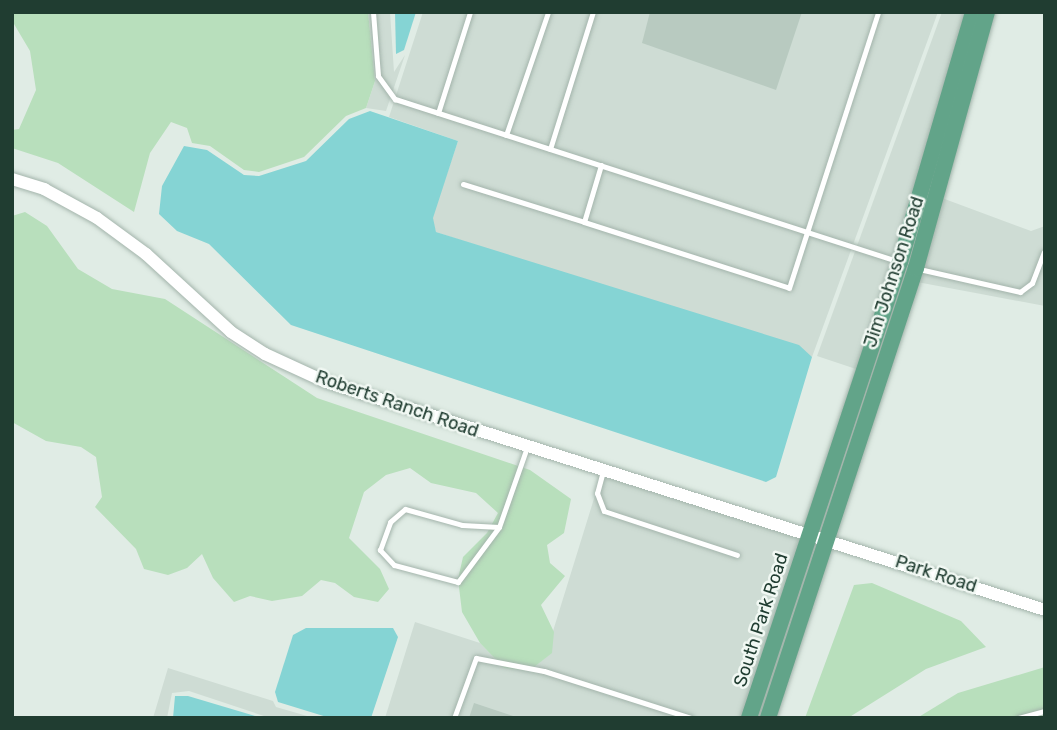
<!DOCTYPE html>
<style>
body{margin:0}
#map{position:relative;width:1057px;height:730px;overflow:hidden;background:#e0ece5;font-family:Rubik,sans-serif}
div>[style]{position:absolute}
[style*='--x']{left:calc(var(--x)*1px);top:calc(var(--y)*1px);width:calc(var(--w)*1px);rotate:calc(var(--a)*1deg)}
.built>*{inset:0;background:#cedcd4}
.green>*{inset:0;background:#b8dfbc}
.water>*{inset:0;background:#85d4d4}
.building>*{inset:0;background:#b8cac0}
.roads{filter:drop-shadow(0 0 2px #a3b4ab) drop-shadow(0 0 2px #a3b4ab)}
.service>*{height:5px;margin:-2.5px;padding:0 2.5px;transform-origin:2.5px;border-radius:2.5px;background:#fff}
.tertiary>*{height:12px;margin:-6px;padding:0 6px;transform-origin:6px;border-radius:6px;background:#fff}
.primary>*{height:16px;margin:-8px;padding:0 8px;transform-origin:8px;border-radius:8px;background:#62a489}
span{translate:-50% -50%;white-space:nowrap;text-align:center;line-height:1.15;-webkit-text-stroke:5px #f1f8f3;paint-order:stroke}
.street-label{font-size:18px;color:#203d31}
.frame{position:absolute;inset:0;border:14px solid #203d31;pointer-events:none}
</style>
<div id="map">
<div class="built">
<i style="clip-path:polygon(368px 12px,390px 12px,394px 72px,405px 55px,386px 111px,366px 108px,375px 81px)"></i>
<i style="clip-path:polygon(423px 12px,938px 12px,812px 357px,436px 232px,432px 218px,458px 141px,389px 117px)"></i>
<i style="clip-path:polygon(942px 12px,968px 12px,859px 370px,817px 356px)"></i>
<i style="clip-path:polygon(942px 198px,1031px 231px,1045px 226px,1045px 306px,917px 282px)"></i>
<i style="clip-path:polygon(601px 476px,803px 538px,744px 718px,385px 718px,415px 622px,480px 643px,504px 668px,529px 671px,551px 653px,553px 631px)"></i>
<i style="clip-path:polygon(168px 668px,273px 701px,276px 707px,314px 718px,270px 718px,189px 691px,172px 693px,167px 718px,153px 718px)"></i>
</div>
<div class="green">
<i style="clip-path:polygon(12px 12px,368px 12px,375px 81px,366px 108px,346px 116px,304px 157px,259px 172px,244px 170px,210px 146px,192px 143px,187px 128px,171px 122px,150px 153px,134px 212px,58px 163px,12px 148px,12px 130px,19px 129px,36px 90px,30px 51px,14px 24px)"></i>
<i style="clip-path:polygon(25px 212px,47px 226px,78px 269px,112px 289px,165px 299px,317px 398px,530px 470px,571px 499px,564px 533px,547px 545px,550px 563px,565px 576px,541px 605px,554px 632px,552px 653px,529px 671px,504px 668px,480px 643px,462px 612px,458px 579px,463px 557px,487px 533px,498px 513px,476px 493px,431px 483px,410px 468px,386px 475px,364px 492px,349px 538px,380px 569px,389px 589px,378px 602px,354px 597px,335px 583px,321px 580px,302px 596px,272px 601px,250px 596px,234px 602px,213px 578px,202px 554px,187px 568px,168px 575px,144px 569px,136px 549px,95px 507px,102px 497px,96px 457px,81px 447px,46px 441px,12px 422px,12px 216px)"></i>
<i style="clip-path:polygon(872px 583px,961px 621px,986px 647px,926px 669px,848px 718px,805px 718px,854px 585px)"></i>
<i style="clip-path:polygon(1045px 667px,1045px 718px,917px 718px,958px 693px)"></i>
</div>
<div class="water">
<i style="clip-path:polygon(395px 12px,416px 12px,404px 50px,396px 54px)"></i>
<i style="clip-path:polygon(370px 111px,458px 141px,433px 218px,436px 232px,799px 345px,812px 357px,776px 477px,766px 482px,291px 325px,209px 244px,177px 231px,159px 214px,162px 186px,184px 146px,207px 150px,244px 175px,259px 176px,306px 161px,349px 119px)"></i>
<i style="clip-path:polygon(306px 628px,393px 628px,398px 637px,371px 718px,330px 718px,278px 702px,275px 692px,293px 635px)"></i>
<i style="clip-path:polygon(175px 696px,188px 696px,262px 718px,173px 718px)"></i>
</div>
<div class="building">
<i style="clip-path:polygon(650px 12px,802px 12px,776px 90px,642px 43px)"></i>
<i style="clip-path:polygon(474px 703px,516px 717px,516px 718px,469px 718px)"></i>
</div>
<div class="roads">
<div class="service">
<i style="--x:373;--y:12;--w:64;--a:85.5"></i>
<i style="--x:378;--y:76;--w:29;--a:54"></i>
<i style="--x:395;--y:99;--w:527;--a:17.89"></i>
<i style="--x:438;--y:113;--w:106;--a:-72.4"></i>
<i style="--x:506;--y:135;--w:130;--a:-71.1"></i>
<i style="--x:550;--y:149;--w:144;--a:-72.6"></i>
<i style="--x:601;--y:165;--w:59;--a:106.6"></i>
<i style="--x:584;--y:222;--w:215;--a:17.8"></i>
<i style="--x:789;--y:288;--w:290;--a:-72.1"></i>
<i style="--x:463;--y:184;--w:127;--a:17.4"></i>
<i style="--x:919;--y:269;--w:104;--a:12.8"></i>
<i style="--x:1020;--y:292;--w:15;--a:-37"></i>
<i style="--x:1032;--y:283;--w:33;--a:-69"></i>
<i style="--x:603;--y:471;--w:23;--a:105"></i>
<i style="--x:597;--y:493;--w:19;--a:69"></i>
<i style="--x:604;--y:511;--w:140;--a:18.3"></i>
<i style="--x:499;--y:527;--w:69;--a:126.7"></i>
<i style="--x:458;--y:582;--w:66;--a:-165.1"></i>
<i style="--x:394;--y:565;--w:21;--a:-133"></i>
<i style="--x:380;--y:550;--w:30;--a:-70"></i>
<i style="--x:390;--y:522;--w:20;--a:-41"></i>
<i style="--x:405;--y:509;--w:59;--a:15.7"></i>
<i style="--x:462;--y:525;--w:37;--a:3"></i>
<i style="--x:499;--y:527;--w:85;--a:-70.7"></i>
<i style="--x:454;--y:718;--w:64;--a:-69.9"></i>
<i style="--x:476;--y:658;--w:69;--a:10.8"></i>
<i style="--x:544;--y:671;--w:154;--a:17.7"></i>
<i style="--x:1018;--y:718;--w:28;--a:-15"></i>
</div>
<div class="tertiary">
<i style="--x:12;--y:179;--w:34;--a:17"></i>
<i style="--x:44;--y:189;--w:60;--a:28.7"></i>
<i style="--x:97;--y:218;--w:61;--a:36.3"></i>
<i style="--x:146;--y:254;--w:115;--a:42.5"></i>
<i style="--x:231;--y:332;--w:40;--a:32.9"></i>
<i style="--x:265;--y:354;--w:67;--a:24.7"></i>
<i style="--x:326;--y:382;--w:754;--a:17.59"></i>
</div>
<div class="primary">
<i style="--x:749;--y:718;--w:480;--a:-71.7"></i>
<i style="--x:900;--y:262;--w:260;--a:-73.7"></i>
<i style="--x:768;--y:718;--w:474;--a:-71.8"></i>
<i style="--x:916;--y:268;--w:266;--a:-74.5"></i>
</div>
</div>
<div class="street-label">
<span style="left:894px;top:272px;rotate:-72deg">Jim Johnson Road</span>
<span style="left:397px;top:404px;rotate:19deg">Roberts Ranch Road</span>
<span style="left:936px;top:574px;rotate:18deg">Park Road</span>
<span style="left:761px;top:620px;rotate:-72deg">South Park Road</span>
</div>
<div class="frame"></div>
</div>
